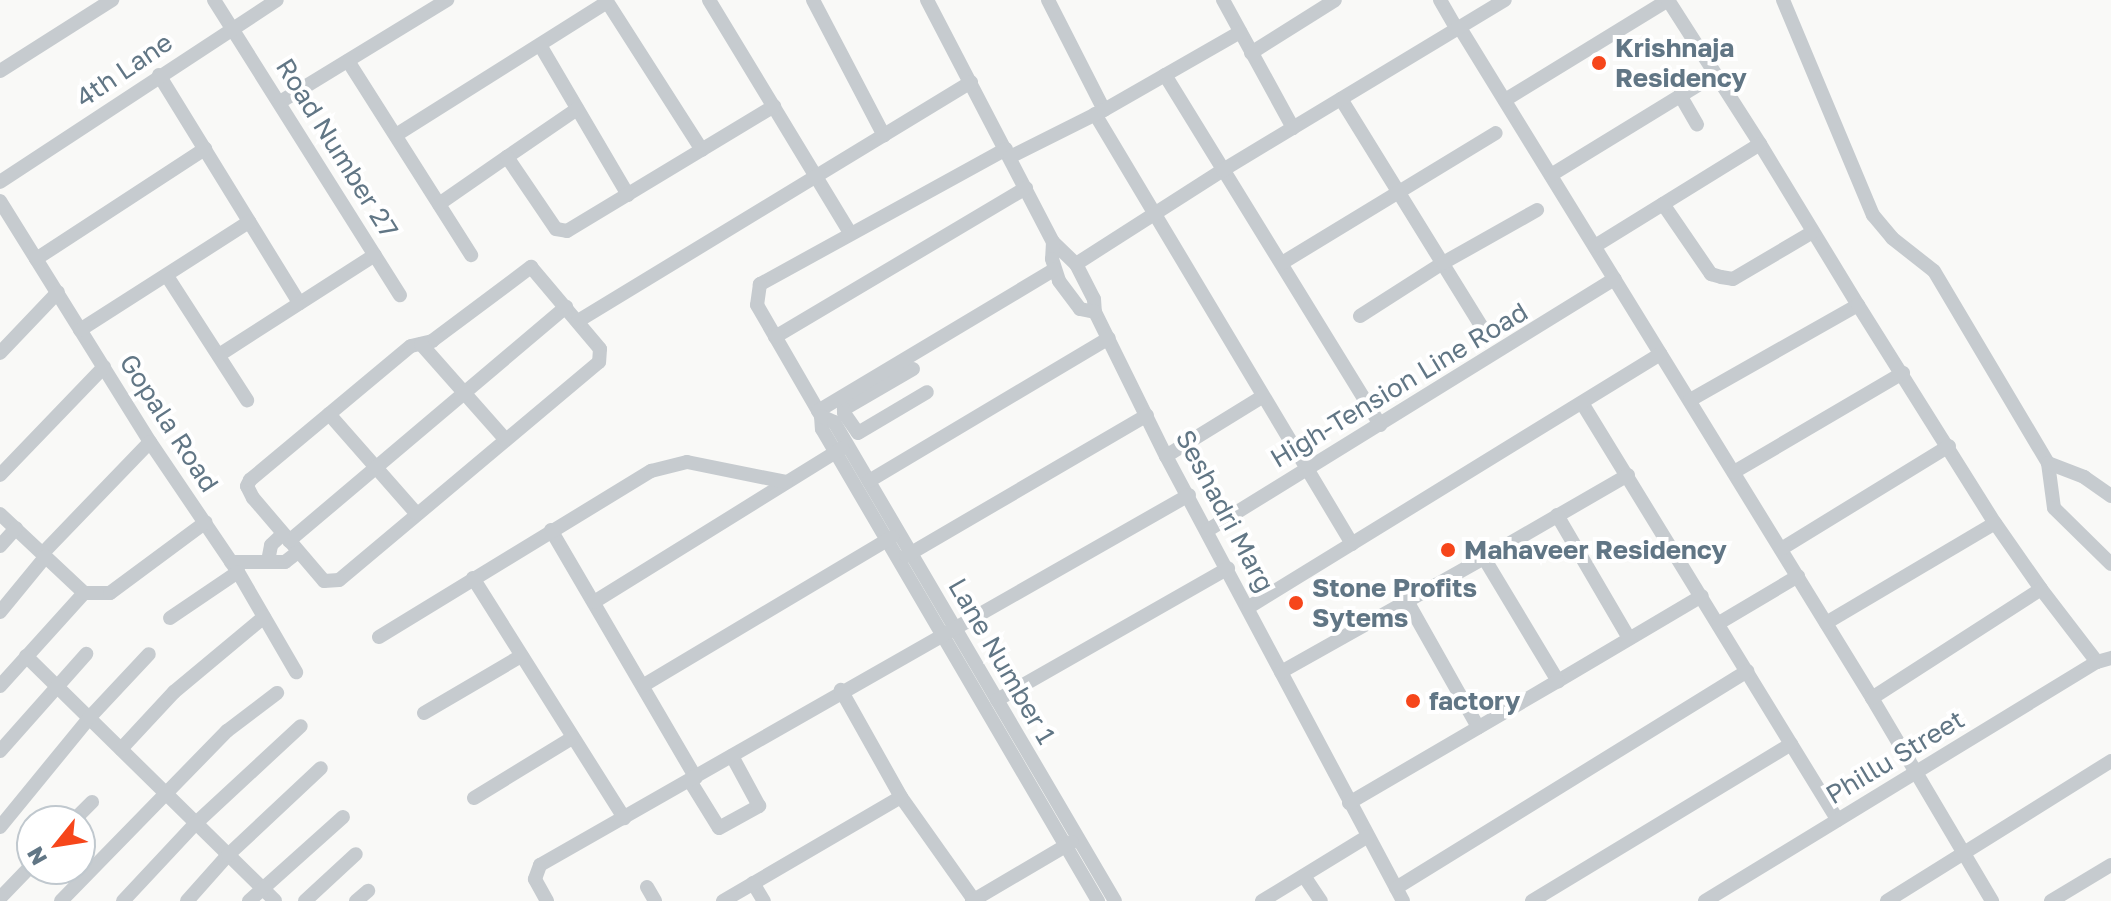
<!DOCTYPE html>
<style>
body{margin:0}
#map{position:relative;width:2111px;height:901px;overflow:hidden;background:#f9f9f7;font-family:"Golos Text",sans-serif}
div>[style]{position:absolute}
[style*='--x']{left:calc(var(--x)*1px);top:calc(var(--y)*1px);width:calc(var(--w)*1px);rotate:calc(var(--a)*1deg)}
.minor>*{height:14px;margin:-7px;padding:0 7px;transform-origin:7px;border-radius:7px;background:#c6cbcf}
.dots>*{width:22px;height:22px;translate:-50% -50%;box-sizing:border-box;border:4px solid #fff;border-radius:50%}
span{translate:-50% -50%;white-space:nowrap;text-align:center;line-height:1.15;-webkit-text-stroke:8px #fff;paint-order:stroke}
.poi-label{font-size:26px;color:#617685;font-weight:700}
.left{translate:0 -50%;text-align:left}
.street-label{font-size:26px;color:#617685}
.north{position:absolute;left:16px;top:805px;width:80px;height:80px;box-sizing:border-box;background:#fff;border:2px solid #c0c8ce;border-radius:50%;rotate:240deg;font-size:22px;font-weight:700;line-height:32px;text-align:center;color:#617685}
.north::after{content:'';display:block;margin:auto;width:28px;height:36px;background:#f6461b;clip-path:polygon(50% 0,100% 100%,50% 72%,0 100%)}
</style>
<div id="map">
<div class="minor">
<i style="--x:214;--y:0;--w:349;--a:57.8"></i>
<i style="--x:606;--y:0;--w:178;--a:57.4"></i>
<i style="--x:709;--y:0;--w:272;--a:58.8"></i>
<i style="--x:813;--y:0;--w:153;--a:62.4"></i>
<i style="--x:927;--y:0;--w:273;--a:62.5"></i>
<i style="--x:1053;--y:242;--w:32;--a:44"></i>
<i style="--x:1076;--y:264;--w:39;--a:63"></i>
<i style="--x:1094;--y:299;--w:13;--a:86"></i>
<i style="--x:1095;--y:312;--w:161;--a:63.8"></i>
<i style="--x:1166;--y:456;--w:504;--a:61.96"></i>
<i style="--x:1048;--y:0;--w:123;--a:63"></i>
<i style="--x:1223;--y:0;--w:146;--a:61.3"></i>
<i style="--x:1440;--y:0;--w:34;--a:60"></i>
<i style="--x:1783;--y:0;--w:233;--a:67.3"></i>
<i style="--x:1873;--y:215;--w:30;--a:50"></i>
<i style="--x:1892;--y:238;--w:53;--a:38.2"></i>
<i style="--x:1934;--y:271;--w:223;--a:59.3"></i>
<i style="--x:2048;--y:463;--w:45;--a:82.4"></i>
<i style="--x:2054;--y:508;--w:80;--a:44.5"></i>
<i style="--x:1460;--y:28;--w:787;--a:58.41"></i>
<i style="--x:1872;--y:698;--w:236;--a:59.4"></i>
<i style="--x:540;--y:45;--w:174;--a:59.6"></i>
<i style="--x:1251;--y:53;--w:99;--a:-32.2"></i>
<i style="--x:348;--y:61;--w:230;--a:57.6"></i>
<i style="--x:0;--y:71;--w:133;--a:-32.4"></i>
<i style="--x:159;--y:75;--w:268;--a:58.4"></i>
<i style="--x:1165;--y:75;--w:411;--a:58.4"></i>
<i style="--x:1680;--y:95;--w:34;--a:60"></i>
<i style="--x:1341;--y:99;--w:278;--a:58.3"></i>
<i style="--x:1505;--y:100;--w:191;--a:-31.5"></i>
<i style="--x:1668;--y:0;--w:171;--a:57.4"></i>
<i style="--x:1760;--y:144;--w:188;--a:58.7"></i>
<i style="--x:1858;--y:305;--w:193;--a:150.5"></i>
<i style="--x:280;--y:102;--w:196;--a:-31.4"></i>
<i style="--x:1095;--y:114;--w:501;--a:59.13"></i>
<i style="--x:396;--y:135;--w:249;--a:-32.2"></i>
<i style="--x:1006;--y:149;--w:281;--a:151.2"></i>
<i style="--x:760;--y:284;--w:21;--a:98"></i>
<i style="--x:757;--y:305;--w:128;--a:60"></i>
<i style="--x:821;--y:416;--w:13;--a:86"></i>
<i style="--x:822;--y:429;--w:547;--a:59.68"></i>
<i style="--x:507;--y:157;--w:85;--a:-34.4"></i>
<i style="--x:1010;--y:157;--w:105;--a:-26.6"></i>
<i style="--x:1104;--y:110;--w:157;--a:-29.8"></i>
<i style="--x:1551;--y:175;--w:193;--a:-31.5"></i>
<i style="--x:0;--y:182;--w:331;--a:-33.3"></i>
<i style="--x:0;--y:201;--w:284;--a:58.1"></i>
<i style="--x:150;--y:442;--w:157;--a:55.9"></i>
<i style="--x:238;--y:572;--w:116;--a:59.9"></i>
<i style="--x:439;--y:204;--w:83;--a:-34.7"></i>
<i style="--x:507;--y:157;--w:87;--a:55.8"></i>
<i style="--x:556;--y:229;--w:11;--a:10"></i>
<i style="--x:567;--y:231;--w:242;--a:-31.1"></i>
<i style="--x:1663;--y:204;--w:85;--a:55.6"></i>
<i style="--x:1711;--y:274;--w:10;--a:17"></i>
<i style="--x:1721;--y:277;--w:12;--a:9"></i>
<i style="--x:1733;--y:279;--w:91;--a:-30.5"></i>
<i style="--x:1053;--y:242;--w:17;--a:93"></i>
<i style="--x:1052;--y:259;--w:23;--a:72"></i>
<i style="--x:1059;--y:281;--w:35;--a:53"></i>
<i style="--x:1080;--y:309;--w:15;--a:11"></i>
<i style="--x:1595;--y:246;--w:194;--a:-31.7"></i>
<i style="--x:36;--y:259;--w:202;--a:-33.1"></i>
<i style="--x:1282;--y:263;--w:250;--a:-31.3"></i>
<i style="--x:1076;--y:264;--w:174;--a:-32.6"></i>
<i style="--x:1223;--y:170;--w:329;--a:-31.1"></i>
<i style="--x:531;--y:267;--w:107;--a:49.9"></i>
<i style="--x:600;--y:349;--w:13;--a:94"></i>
<i style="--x:599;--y:362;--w:339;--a:140"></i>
<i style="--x:339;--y:580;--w:15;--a:176"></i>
<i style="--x:324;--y:581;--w:109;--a:-130.5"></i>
<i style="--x:253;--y:498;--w:13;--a:-117"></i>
<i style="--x:247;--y:486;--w:7;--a:-63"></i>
<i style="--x:250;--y:480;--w:209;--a:-39.8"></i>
<i style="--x:411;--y:346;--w:22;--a:-13"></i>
<i style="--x:432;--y:341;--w:124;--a:-36.8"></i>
<i style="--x:167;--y:276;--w:148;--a:57.2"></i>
<i style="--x:1858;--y:305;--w:257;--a:57.9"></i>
<i style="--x:1995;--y:523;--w:80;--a:55.1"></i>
<i style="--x:1360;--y:316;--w:98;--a:-32.6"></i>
<i style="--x:1443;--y:263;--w:108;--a:-29.4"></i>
<i style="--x:578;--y:321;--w:460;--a:-31.3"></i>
<i style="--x:80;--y:330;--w:201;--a:-32.6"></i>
<i style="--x:775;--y:337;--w:292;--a:-30.7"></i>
<i style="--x:421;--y:344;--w:127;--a:48.5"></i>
<i style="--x:0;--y:353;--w:84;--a:-46.4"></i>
<i style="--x:219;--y:355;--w:185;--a:-32.7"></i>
<i style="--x:913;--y:369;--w:80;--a:149.9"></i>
<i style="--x:844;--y:409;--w:4;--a:90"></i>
<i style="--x:844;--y:413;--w:24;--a:55"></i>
<i style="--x:858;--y:433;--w:80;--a:-30.7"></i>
<i style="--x:1582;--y:403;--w:489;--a:58.5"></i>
<i style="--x:818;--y:411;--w:275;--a:-30.9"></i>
<i style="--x:329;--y:414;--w:132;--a:48.7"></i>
<i style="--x:821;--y:416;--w:14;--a:25"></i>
<i style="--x:834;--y:422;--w:555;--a:59.6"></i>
<i style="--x:1166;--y:456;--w:113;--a:-31.6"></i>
<i style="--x:2048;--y:463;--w:39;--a:21"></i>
<i style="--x:2084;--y:477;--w:33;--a:35"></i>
<i style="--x:1734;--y:472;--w:196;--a:-30.4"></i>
<i style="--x:0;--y:475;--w:150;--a:-46.1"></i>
<i style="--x:1628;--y:475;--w:166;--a:150"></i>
<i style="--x:1484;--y:558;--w:144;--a:59"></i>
<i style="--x:1558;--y:681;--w:167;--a:-30.6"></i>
<i style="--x:869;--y:481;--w:279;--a:-30.8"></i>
<i style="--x:0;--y:514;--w:115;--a:43.2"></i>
<i style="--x:1557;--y:515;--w:143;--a:59.7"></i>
<i style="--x:551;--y:530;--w:287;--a:59.7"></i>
<i style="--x:1208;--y:530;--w:478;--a:-31.7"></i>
<i style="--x:289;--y:541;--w:363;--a:-40.2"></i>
<i style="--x:0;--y:546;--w:24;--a:-48"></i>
<i style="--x:1781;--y:549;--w:197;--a:-31.5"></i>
<i style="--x:43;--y:553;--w:154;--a:-46.1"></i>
<i style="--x:906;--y:556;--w:279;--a:-30.3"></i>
<i style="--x:268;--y:561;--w:16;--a:-79"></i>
<i style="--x:271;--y:545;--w:16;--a:-43"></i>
<i style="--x:231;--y:562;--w:54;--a:0"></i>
<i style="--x:285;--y:562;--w:16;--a:-38"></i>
<i style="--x:473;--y:578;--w:284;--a:57.8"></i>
<i style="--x:1407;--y:601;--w:145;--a:60.6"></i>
<i style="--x:594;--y:602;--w:292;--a:-31.8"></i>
<i style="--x:1249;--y:607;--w:483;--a:-31.6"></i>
<i style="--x:0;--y:612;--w:72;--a:-50.6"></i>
<i style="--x:170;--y:618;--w:82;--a:-34.1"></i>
<i style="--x:1719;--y:623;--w:92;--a:-30.7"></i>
<i style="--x:1826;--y:623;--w:196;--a:-30.6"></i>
<i style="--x:379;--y:637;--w:319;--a:-31.4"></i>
<i style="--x:651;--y:471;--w:37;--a:-14"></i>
<i style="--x:687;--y:462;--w:101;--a:11.4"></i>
<i style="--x:26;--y:656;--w:349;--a:44.5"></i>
<i style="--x:1281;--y:672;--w:233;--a:-29.3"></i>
<i style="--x:644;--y:685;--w:289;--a:-30.8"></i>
<i style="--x:0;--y:686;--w:125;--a:-47.9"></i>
<i style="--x:84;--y:593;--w:26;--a:0"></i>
<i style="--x:110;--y:593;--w:119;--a:-36.5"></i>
<i style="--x:1872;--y:698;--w:201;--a:-32.8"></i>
<i style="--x:2041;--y:589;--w:92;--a:52.5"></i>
<i style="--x:997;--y:700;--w:266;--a:-29.7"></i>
<i style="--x:424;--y:713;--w:113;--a:-30.4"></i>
<i style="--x:121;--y:749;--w:78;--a:-47.1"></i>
<i style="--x:174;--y:692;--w:117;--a:-39.8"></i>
<i style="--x:0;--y:751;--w:130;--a:-48.4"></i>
<i style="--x:690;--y:781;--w:55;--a:58.3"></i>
<i style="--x:719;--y:828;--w:46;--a:-28.8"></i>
<i style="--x:759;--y:806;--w:57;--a:-118.4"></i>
<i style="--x:901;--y:797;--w:126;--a:54.7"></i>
<i style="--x:474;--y:798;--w:115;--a:-31.5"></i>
<i style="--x:1349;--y:803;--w:242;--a:-30.3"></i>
<i style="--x:73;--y:821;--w:27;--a:-45"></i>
<i style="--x:0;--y:827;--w:142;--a:-50.7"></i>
<i style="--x:90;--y:717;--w:86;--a:-46.9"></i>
<i style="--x:1304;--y:876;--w:30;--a:56"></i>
<i style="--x:753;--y:883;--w:21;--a:59"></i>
<i style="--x:647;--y:887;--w:16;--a:60"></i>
<i style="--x:1396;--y:888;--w:413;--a:-31.7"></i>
<i style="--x:0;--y:898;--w:46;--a:-45.9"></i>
<i style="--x:61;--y:901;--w:238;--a:-45.7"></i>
<i style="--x:227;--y:731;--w:63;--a:-37.2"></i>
<i style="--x:123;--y:901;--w:105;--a:-46.9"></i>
<i style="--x:195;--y:824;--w:144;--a:-42.8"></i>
<i style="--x:187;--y:901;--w:62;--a:-48.3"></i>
<i style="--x:228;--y:855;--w:127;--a:-43.1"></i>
<i style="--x:249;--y:901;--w:126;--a:-41.8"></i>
<i style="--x:305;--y:901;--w:69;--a:-42.7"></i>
<i style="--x:356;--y:901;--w:16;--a:-40"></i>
<i style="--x:547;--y:901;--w:25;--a:-119"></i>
<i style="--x:535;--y:879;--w:15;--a:-70"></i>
<i style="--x:540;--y:865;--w:747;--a:-29.69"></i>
<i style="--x:723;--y:901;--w:206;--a:-30.3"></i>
<i style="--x:901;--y:797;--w:123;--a:-119.3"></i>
<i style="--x:972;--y:901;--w:116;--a:-30.5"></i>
<i style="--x:1262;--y:901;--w:124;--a:-31.5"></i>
<i style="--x:1532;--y:901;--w:303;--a:-31.2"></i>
<i style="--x:1705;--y:901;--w:459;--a:-31.4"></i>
<i style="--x:2097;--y:662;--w:15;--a:-16"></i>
<i style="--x:1887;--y:901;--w:264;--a:-32"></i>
<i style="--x:2051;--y:901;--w:70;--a:-31"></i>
</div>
<div class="dots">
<i style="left:1599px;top:63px;background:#f6461b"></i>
<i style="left:1448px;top:550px;background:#f6461b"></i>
<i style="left:1296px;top:603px;background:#f6461b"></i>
<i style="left:1413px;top:701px;background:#f6461b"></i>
</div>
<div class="poi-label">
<span class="left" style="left:1615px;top:63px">Krishnaja<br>Residency</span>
<span class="left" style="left:1464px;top:550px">Mahaveer Residency</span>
<span class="left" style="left:1312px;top:603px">Stone Profits<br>Sytems</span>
<span class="left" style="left:1429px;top:701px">factory</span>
</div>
<div class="street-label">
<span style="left:124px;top:70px;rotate:-34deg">4th Lane</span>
<span style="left:337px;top:148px;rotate:58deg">Road Number 27</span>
<span style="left:1399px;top:385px;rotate:-31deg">High-Tension Line Road</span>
<span style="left:169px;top:423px;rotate:57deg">Gopala Road</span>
<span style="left:1225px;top:511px;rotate:62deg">Seshadri Marg</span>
<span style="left:1002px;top:661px;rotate:60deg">Lane Number 1</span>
<span style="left:1895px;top:757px;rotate:-31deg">Phillu Street</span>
</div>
<div class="north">N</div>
</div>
